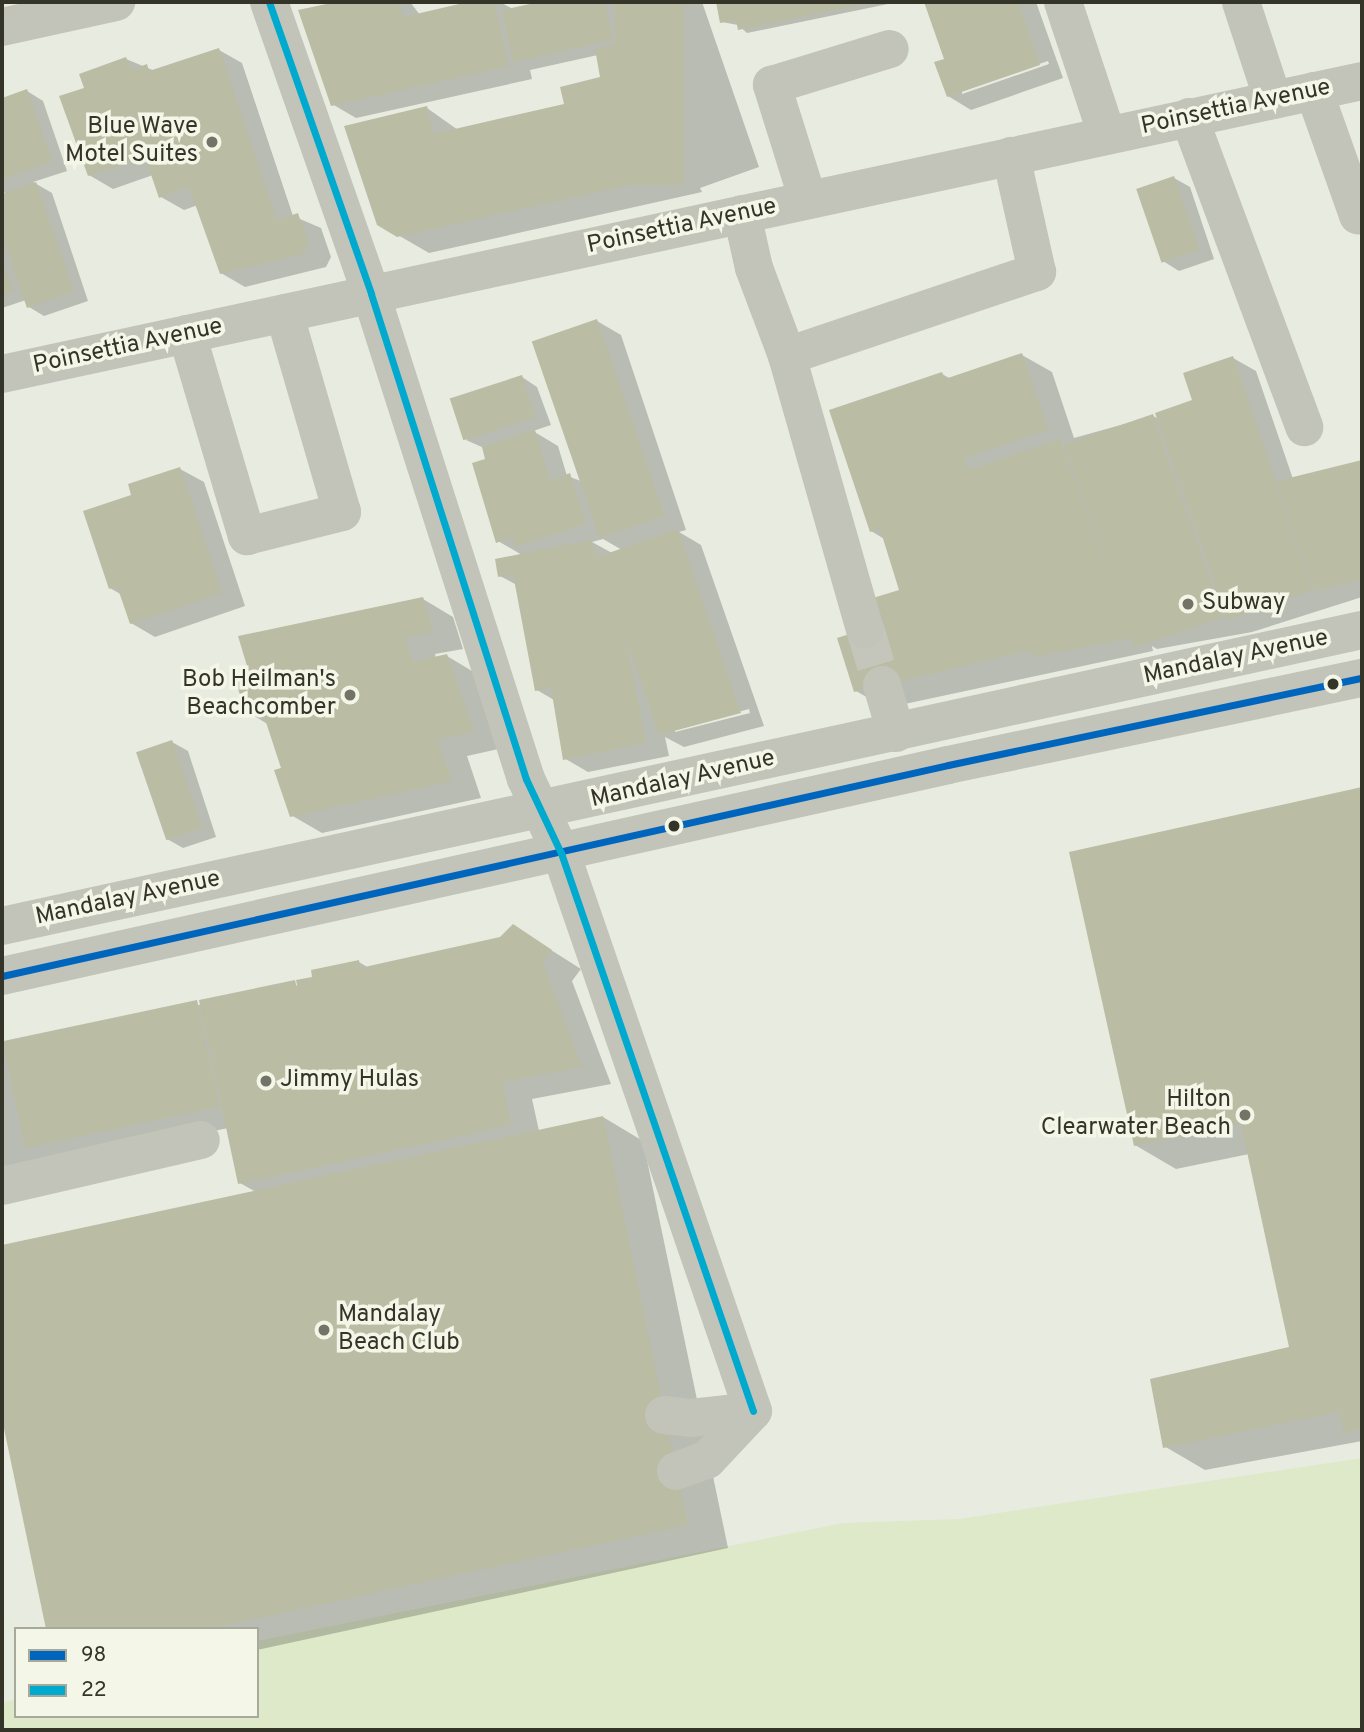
<!DOCTYPE html>
<style>
body{margin:0}
#map{position:relative;width:1364px;height:1732px;overflow:hidden;background:#e8ebe0;font-family:Overpass,sans-serif}
div>[style]{position:absolute}
[style*='--x']{left:calc(var(--x)*1px);top:calc(var(--y)*1px);width:calc(var(--w)*1px);rotate:calc(var(--a)*1deg)}
.sand>*{inset:0;background:#dee9c9}
.shadow>*{inset:0;background:#0003}
.building>*{inset:0;background:#bbbca4;transform-origin:0 0}
.minor-tunnel>*{height:38px;margin-top:-19px;transform-origin:0;background:repeating-linear-gradient(90deg,#c4c6bb 0 38px,transparent 0 57px)}
.minor>*{height:38px;margin:-19px;padding:0 19px;transform-origin:19px;border-radius:19px;background:#c2c4b9}
.bus-1>*{height:7px;margin:-3.5px;padding:0 3.5px;transform-origin:3.5px;border-radius:3.5px;background:#0065bd}
.bus-2>*{height:7px;margin:-3.5px;padding:0 3.5px;transform-origin:3.5px;border-radius:3.5px;background:#00a9ce}
.dots>*{width:19px;height:19px;translate:-50% -50%;box-sizing:border-box;border:4px solid #f4f7e8;border-radius:50%}
span{translate:-50% -50%;white-space:nowrap;text-align:center;line-height:1.15;-webkit-text-stroke:7px #f4f7e8;paint-order:stroke}
.street-label{font-size:24px;color:#343428}
.poi-label{font-size:24px;color:#343428}
.right{translate:-100% -50%;text-align:right}
.left{translate:0 -50%;text-align:left}
.frame{position:absolute;inset:0;border:4px solid #343428;pointer-events:none}
.legend{position:absolute;left:14px;top:1627px;width:245px;height:91px;box-sizing:border-box;background:#f4f7e8;border:2px solid #a7a99b;margin:0;padding:9px 12px;list-style:none;font-size:21px;color:#343428}
.legend li{display:flex;align-items:center;gap:14px;height:35px}
.legend b{width:35px;border:2px solid #a7a99b}
</style>
<div id="map">
<div class="sand">
<i style="clip-path:polygon(1362px 1458px,1362px 1730px,2px 1730px,2px 1703px,16px 1699px,16px 1716px,257px 1716px,257px 1641px,843px 1523px,959px 1519px)"></i>
</div>
<div class="shadow">
<i style="clip-path:polygon(evenodd,345px 2px,410px 2px,420px 15px,475px 2px,500px 2px,513px 9px,547px 2px,702px 2px,759px 167px,700px 188px,702px 192px,429px 253px,379px 224px,427px 108px,458px 130px,566px 106px,602px 79px,598px 55px,530px 70px,532px 79px,356px 118px,332px 104px,300px 11px,345px 2px,623px 26px,625px 26px,633px 47px,626px 43px,623px 26px)"></i>
<i style="clip-path:polygon(718px 2px,887px 2px,888px 4px,747px 33px,738px 25px,722px 22px)"></i>
<i style="clip-path:polygon(evenodd,926px 2px,1036px 2px,1063px 78px,971px 110px,948px 96px,946px 60px,926px 2px,1048px 61px,1049px 64px,962px 94px,962px 90px,1048px 61px)"></i>
<i style="clip-path:polygon(219px 50px,242px 63px,293px 216px,321px 228px,331px 257px,326px 267px,245px 287px,221px 273px,198px 205px,184px 210px,161px 197px,153px 175px,113px 189px,89px 175px,86px 89px,126px 59px,155px 71px)"></i>
<i style="clip-path:polygon(27px 91px,43px 101px,67px 171px,33px 182px,52px 193px,88px 301px,44px 316px,29px 307px,26px 300px,2px 308px,2px 196px,7px 194px,2px 191px,2px 100px)"></i>
<i style="clip-path:polygon(1174px 178px,1190px 187px,1214px 259px,1179px 271px,1163px 261px)"></i>
<i style="clip-path:polygon(evenodd,597px 321px,621px 335px,686px 530px,679px 532px,701px 545px,764px 726px,684px 747px,665px 737px,669px 756px,588px 772px,564px 758px,554px 700px,537px 690px,517px 585px,500px 576px,522px 555px,498px 541px,484px 448px,466px 440px,522px 377px,537px 387px,551px 425px,533px 431px,558px 446px,567px 476px,581px 481px,597px 321px,603px 539px,622px 550px,612px 553px,592px 542px,603px 539px,597px 321px,749px 709px,750px 713px,675px 732px,675px 729px,749px 709px)"></i>
<i style="clip-path:polygon(1022px 355px,1052px 372px,1074px 438px,1153px 416px,1159px 419px,1195px 401px,1233px 358px,1256px 371px,1293px 479px,1362px 462px,1362px 597px,1252px 632px,1157px 649px,1152px 646px,1153px 651px,886px 708px,856px 691px,901px 591px,886px 540px,871px 531px,942px 374px,951px 379px)"></i>
<i style="clip-path:polygon(180px 469px,204px 482px,245px 606px,155px 637px,131px 623px,122px 595px,110px 588px,134px 496px)"></i>
<i style="clip-path:polygon(423px 599px,453px 617px,463px 649px,435px 654px,436px 658px,447px 656px,477px 674px,503px 748px,467px 756px,481px 798px,322px 833px,291px 815px,283px 769px,269px 725px,248px 712px,252px 677px)"></i>
<i style="clip-path:polygon(172px 742px,188px 751px,216px 837px,183px 848px,167px 839px)"></i>
<i style="clip-path:polygon(1362px 788px,1362px 1441px,1205px 1470px,1164px 1446px,1291px 1349px,1249px 1154px,1176px 1169px,1135px 1145px,1071px 853px)"></i>
<i style="clip-path:polygon(513px 926px,581px 969px,572px 981px,611px 1084px,532px 1099px,539px 1131px,603px 1117px,643px 1141px,728px 1548px,257px 1650px,257px 1629px,48px 1629px,2px 1410px,2px 1246px,256px 1192px,240px 1183px,228px 1128px,2px 1176px,2px 1044px,299px 985px,359px 962px,369px 968px,501px 938px)"></i>
</div>
<div class="building">
<i style="clip-path:polygon(336px 2px,397px 2px,403px 17px,468px 2px,494px 2px,509px 66px,331px 106px,298px 10px)"></i>
<i style="clip-path:polygon(539px 2px,605px 2px,613px 40px,513px 62px,502px 10px)"></i>
<i style="left:615px;top:2px;width:69px;height:183px"></i>
<i style="clip-path:polygon(716px 2px,867px 2px,867px 3px,738px 30px,736px 20px,720px 23px)"></i>
<i style="clip-path:polygon(924px 2px,1018px 2px,1040px 65px,947px 97px,934px 62px,944px 59px)"></i>
<i style="clip-path:polygon(627px 42px,673px 175px,397px 237px,377px 225px,344px 126px,427px 106px,433px 134px,564px 104px,560px 87px,600px 77px,595px 49px)"></i>
<i style="clip-path:polygon(219px 48px,277px 220px,298px 213px,308px 243px,303px 254px,220px 274px,189px 187px,159px 198px,145px 157px,88px 176px,59px 96px,84px 88px,79px 74px,126px 57px,131px 70px,147px 64px,149px 71px)"></i>
<i style="clip-path:polygon(27px 89px,52px 162px,2px 179px,2px 98px)"></i>
<i style="left:1174px;top:176px;width:78px;height:40px;rotate:71deg"></i>
<i style="clip-path:polygon(36px 182px,74px 292px,27px 308px,2px 235px,2px 194px)"></i>
<i style="clip-path:polygon(2px 258px,14px 291px,2px 295px)"></i>
<i style="left:597px;top:319px;width:208px;height:69px;rotate:71deg"></i>
<i style="clip-path:polygon(1022px 353px,1048px 430px,964px 458px,968px 470px,1060px 439px,1131px 638px,1034px 657px,1031px 650px,854px 692px,837px 638px,881px 624px,873px 598px,899px 590px,880px 529px,870px 532px,829px 410px,942px 372px,945px 379px)"></i>
<i style="clip-path:polygon(1233px 356px,1313px 590px,1227px 620px,1155px 413px,1192px 400px,1183px 373px)"></i>
<i style="left:522px;top:375px;width:44px;height:76px;rotate:72deg"></i>
<i style="left:1153px;top:414px;width:215px;height:94px;rotate:71deg"></i>
<i style="clip-path:polygon(535px 430px,550px 481px,570px 473px,586px 524px,515px 547px,513px 537px,496px 543px,472px 463px,485px 459px,482px 447px)"></i>
<i style="clip-path:polygon(1362px 460px,1362px 580px,1315px 591px,1277px 481px)"></i>
<i style="clip-path:polygon(180px 467px,222px 593px,130px 624px,117px 586px,109px 589px,83px 511px,131px 495px,128px 484px)"></i>
<i style="clip-path:polygon(678px 529px,741px 713px,659px 735px,626px 638px,646px 743px,563px 760px,551px 688px,535px 691px,513px 574px,498px 577px,495px 559px,591px 540px,597px 557px)"></i>
<i style="clip-path:polygon(423px 597px,434px 632px,405px 637px,412px 662px,447px 654px,474px 732px,437px 739px,452px 781px,290px 817px,274px 770px,281px 768px,262px 710px,246px 714px,235px 679px,250px 676px,238px 636px)"></i>
<i style="left:172px;top:740px;width:93px;height:38px;rotate:71deg"></i>
<i style="clip-path:polygon(1362px 787px,1362px 1429px,1344px 1433px,1339px 1412px,1163px 1448px,1150px 1379px,1289px 1347px,1241px 1124px,1134px 1146px,1069px 852px)"></i>
<i style="clip-path:polygon(513px 924px,552px 950px,543px 963px,582px 1067px,503px 1082px,511px 1125px,238px 1184px,199px 1000px,295px 980px,309px 1040px,296px 980px,312px 977px,311px 970px,359px 960px,360px 968px,500px 937px)"></i>
<i style="left:197px;top:1000px;width:109px;height:199px;rotate:78deg"></i>
<i style="clip-path:polygon(603px 1116px,688px 1525px,208px 1629px,46px 1629px,2px 1419px,2px 1245px)"></i>
</div>
<div class="minor-tunnel">
<i style="--x:865;--y:629;--w:59;--a:73.1"></i>
</div>
<div class="minor">
<i style="--x:269;--y:2;--w:309;--a:70.7"></i>
<i style="--x:371;--y:294;--w:509;--a:72.28"></i>
<i style="--x:526;--y:779;--w:82;--a:64.7"></i>
<i style="--x:561;--y:853;--w:590;--a:71.01"></i>
<i style="--x:1063;--y:2;--w:140;--a:71.7"></i>
<i style="--x:1241;--y:2;--w:103;--a:71.9"></i>
<i style="--x:2;--y:27;--w:117;--a:-12.4"></i>
<i style="--x:1314;--y:91;--w:132;--a:70.5"></i>
<i style="--x:1358;--y:215;--w:4;--a:-14"></i>
<i style="--x:1189;--y:117;--w:331;--a:69.6"></i>
<i style="--x:808;--y:200;--w:121;--a:-107.4"></i>
<i style="--x:772;--y:85;--w:123;--a:-17"></i>
<i style="--x:742;--y:214;--w:55;--a:77.5"></i>
<i style="--x:754;--y:268;--w:94;--a:69.4"></i>
<i style="--x:787;--y:356;--w:264;--a:-18.6"></i>
<i style="--x:1037;--y:272;--w:119;--a:-102.6"></i>
<i style="--x:187;--y:334;--w:211;--a:73.5"></i>
<i style="--x:247;--y:536;--w:98;--a:-14.2"></i>
<i style="--x:342;--y:512;--w:207;--a:-106.2"></i>
<i style="--x:787;--y:356;--w:284;--a:74.1"></i>
<i style="--x:2;--y:374;--w:1391;--a:-12.16"></i>
<i style="--x:882;--y:685;--w:50;--a:73.7"></i>
<i style="--x:2;--y:926;--w:1392;--a:-12.28"></i>
<i style="--x:2;--y:976;--w:969;--a:-12.57"></i>
<i style="--x:948;--y:765;--w:423;--a:-11.9"></i>
<i style="--x:2;--y:1186;--w:204;--a:-13"></i>
<i style="--x:664;--y:1415;--w:27;--a:6"></i>
<i style="--x:691;--y:1418;--w:62;--a:-6.4"></i>
<i style="--x:676;--y:1471;--w:33;--a:-20"></i>
<i style="--x:707;--y:1460;--w:67;--a:-46.8"></i>
</div>
<div class="bus-1">
<i style="--x:2;--y:976;--w:969;--a:-12.57"></i>
<i style="--x:948;--y:765;--w:423;--a:-11.9"></i>
</div>
<div class="bus-2">
<i style="--x:269;--y:2;--w:309;--a:70.7"></i>
<i style="--x:371;--y:294;--w:509;--a:72.28"></i>
<i style="--x:526;--y:779;--w:82;--a:64.7"></i>
<i style="--x:561;--y:853;--w:590;--a:71.01"></i>
</div>
<div class="dots">
<i style="left:212px;top:142px;background:#737468"></i>
<i style="left:1188px;top:604px;background:#737468"></i>
<i style="left:1333px;top:684px;background:#343428"></i>
<i style="left:350px;top:695px;background:#737468"></i>
<i style="left:674px;top:826px;background:#343428"></i>
<i style="left:266px;top:1081px;background:#737468"></i>
<i style="left:1245px;top:1115px;background:#737468"></i>
<i style="left:324px;top:1330px;background:#737468"></i>
</div>
<div class="street-label">
<span style="left:1236px;top:108px;rotate:-12deg">Poinsettia Avenue</span>
<span style="left:682px;top:227px;rotate:-12deg">Poinsettia Avenue</span>
<span style="left:128px;top:347px;rotate:-12deg">Poinsettia Avenue</span>
<span style="left:1236px;top:658px;rotate:-12deg">Mandalay Avenue</span>
<span style="left:683px;top:780px;rotate:-13deg">Mandalay Avenue</span>
<span style="left:128px;top:899px;rotate:-12deg">Mandalay Avenue</span>
</div>
<div class="poi-label">
<span class="right" style="left:198px;top:142px">Blue Wave<br>Motel Suites</span>
<span class="left" style="left:1202px;top:604px">Subway</span>
<span class="right" style="left:336px;top:695px">Bob Heilman's<br>Beachcomber</span>
<span class="left" style="left:280px;top:1081px">Jimmy Hulas</span>
<span class="right" style="left:1231px;top:1115px">Hilton<br>Clearwater Beach</span>
<span class="left" style="left:338px;top:1330px">Mandalay<br>Beach Club</span>
</div>
<div class="frame"></div>
<ul class="legend">
<li><b style="height:9px;background:#0065bd"></b>98</li>
<li><b style="height:9px;background:#00a9ce"></b>22</li>
</ul>
</div>
